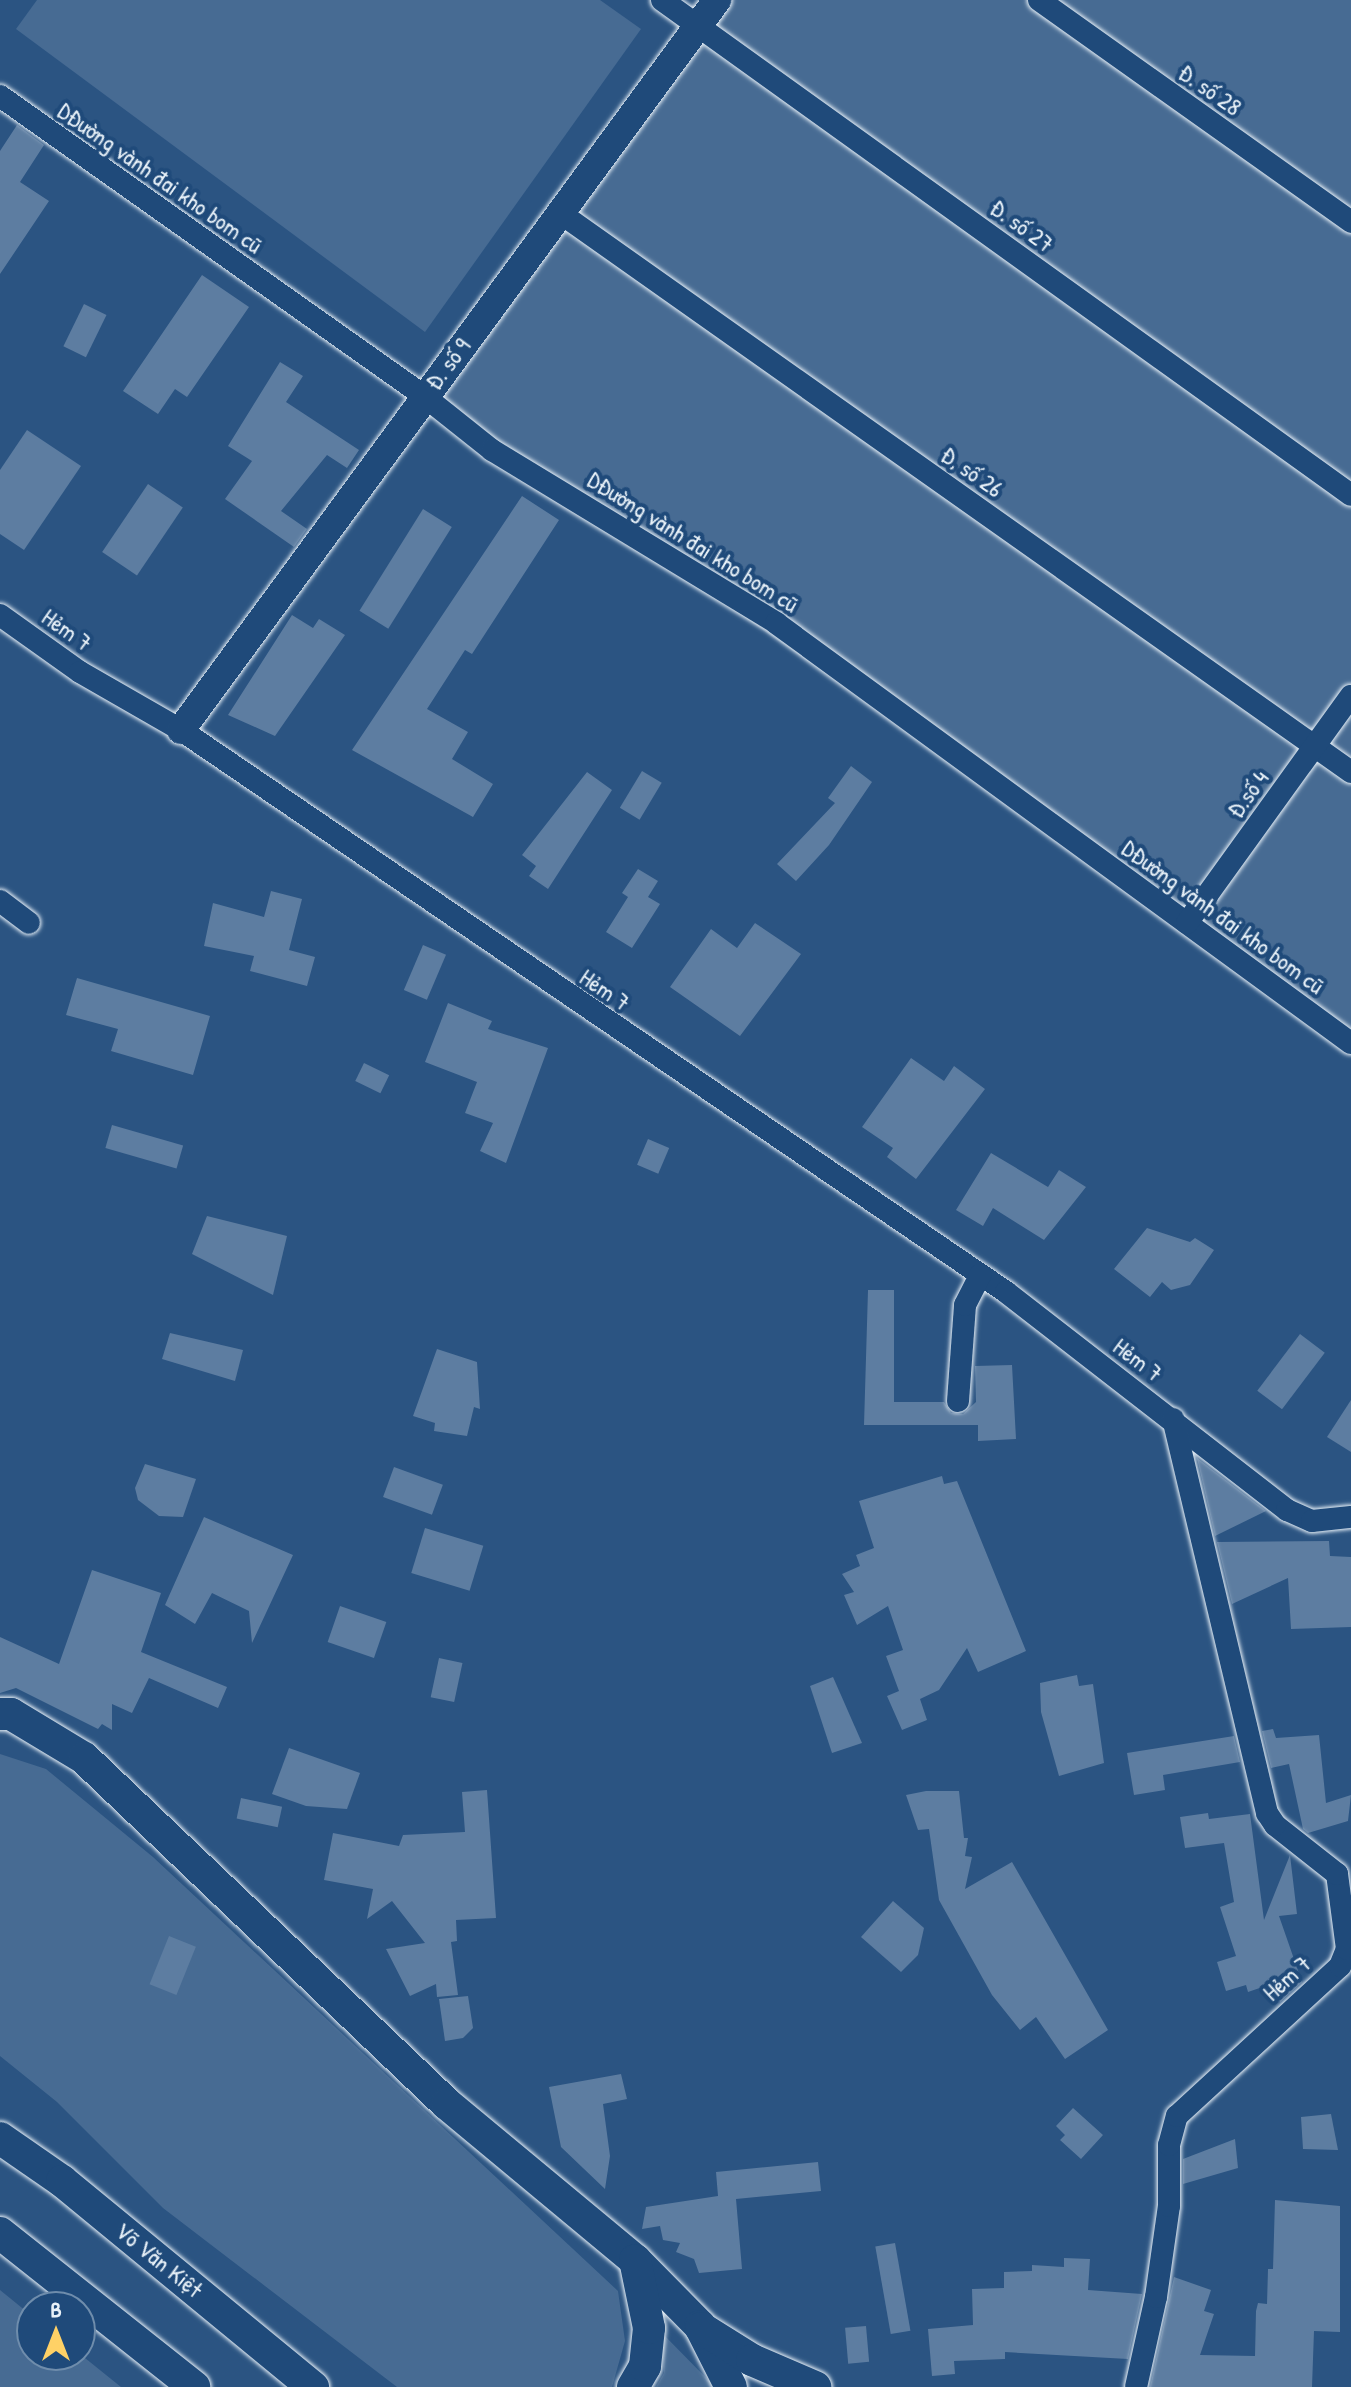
<!DOCTYPE html>
<meta charset="utf-8">
<style>
body{margin:0}
#map{position:relative;width:1351px;height:2387px;overflow:hidden;background:#2b5482;font-family:"Patrick Hand",sans-serif}
div>[style]{position:absolute}
[style*='--x']{left:calc(var(--x)*1px);top:calc(var(--y)*1px);width:calc(var(--w)*1px);rotate:calc(var(--a)*1deg)}
.green>*{inset:0;background:#476b93}
.building>*{inset:0;background:#5d7da1;transform-origin:0 0}
.roads{filter:drop-shadow(0 0 2px #e8f1f8) drop-shadow(0 0 2px #e8f1f8)}
.minor>*{height:22px;margin:-11px;padding:0 11px;transform-origin:11px;border-radius:11px;background:#1f4a7a}
.tertiary>*{height:28px;margin:-14px;padding:0 14px;transform-origin:14px;border-radius:14px;background:#1f4a7a}
.secondary>*{height:32px;margin:-16px;padding:0 16px;transform-origin:16px;border-radius:16px;background:#1f4a7a}
span{translate:-50% -50%;white-space:nowrap;text-align:center;line-height:1.15;-webkit-text-stroke:8px #1f4a7a;paint-order:stroke}
.street-label{font-size:24px;color:#e8f1f8}
.north{position:absolute;left:16px;top:2291px;width:80px;height:80px;box-sizing:border-box;background:#1f4a7a;border:2px solid #6f8dac;border-radius:50%;rotate:0deg;font-size:22px;font-weight:700;line-height:32px;text-align:center;color:#e8f1f8}
.north::after{content:'';display:block;margin:auto;width:28px;height:36px;background:#ffd166;clip-path:polygon(50% 0,100% 100%,50% 72%,0 100%)}
</style>
<div id="map">
<div class="green">
<i style="clip-path:polygon(37px 0,600px 0,641px 29px,425px 332px,16px 29px)"></i>
<i style="clip-path:polygon(717px 0,1351px 0,1351px 1043px,1187px 923px,424px 396px)"></i>
<i style="clip-path:polygon(0 1754px,46px 1769px,153px 1857px,618px 2291px,625px 2341px,612px 2387px,397px 2387px,163px 2208px,57px 2102px,0 2056px)"></i>
<i style="clip-path:polygon(0 2290px,32px 2316px,32px 2355px,80px 2354px,121px 2387px,0 2387px)"></i>
<i style="clip-path:polygon(662px 2333px,715px 2387px,656px 2387px,664px 2373px)"></i>
</div>
<div class="building">
<i style="clip-path:polygon(17px 125px,44px 145px,20px 182px,49px 201px,0 274px,0 151px)"></i>
<i style="clip-path:polygon(202px 275px,249px 307px,187px 397px,175px 389px,158px 414px,123px 391px)"></i>
<i style="left:84px;top:304px;width:25px;height:47px;rotate:26deg"></i>
<i style="clip-path:polygon(280px 362px,303px 376px,286px 402px,359px 450px,347px 468px,327px 455px,281px 511px,307px 529px,294px 547px,225px 499px,252px 461px,228px 446px)"></i>
<i style="clip-path:polygon(27px 430px,81px 466px,24px 550px,0 534px,0 470px)"></i>
<i style="left:148px;top:484px;width:42px;height:82px;rotate:34deg"></i>
<i style="clip-path:polygon(522px 496px,559px 520px,472px 654px,465px 650px,427px 709px,468px 732px,452px 759px,493px 784px,473px 817px,352px 750px)"></i>
<i style="left:423px;top:509px;width:34px;height:120px;rotate:32deg"></i>
<i style="clip-path:polygon(292px 615px,313px 628px,319px 619px,345px 635px,275px 736px,228px 715px)"></i>
<i style="clip-path:polygon(851px 766px,872px 782px,829px 845px,796px 881px,777px 864px,835px 803px,828px 798px)"></i>
<i style="left:642px;top:771px;width:23px;height:43px;rotate:31deg"></i>
<i style="clip-path:polygon(587px 772px,612px 790px,548px 889px,529px 876px,536px 866px,522px 855px)"></i>
<i style="clip-path:polygon(638px 869px,658px 881px,648px 897px,660px 904px,632px 948px,606px 932px,628px 897px,622px 893px)"></i>
<i style="clip-path:polygon(271px 891px,302px 899px,289px 950px,315px 957px,307px 986px,250px 971px,254px 956px,204px 946px,213px 903px,264px 917px)"></i>
<i style="clip-path:polygon(755px 923px,801px 954px,740px 1036px,670px 987px,711px 929px,737px 948px)"></i>
<i style="left:423px;top:945px;width:25px;height:49px;rotate:23deg"></i>
<i style="clip-path:polygon(77px 978px,210px 1016px,193px 1075px,111px 1051px,118px 1029px,66px 1015px)"></i>
<i style="clip-path:polygon(448px 1003px,492px 1021px,488px 1029px,548px 1048px,506px 1163px,480px 1151px,493px 1123px,465px 1113px,477px 1082px,425px 1062px)"></i>
<i style="clip-path:polygon(911px 1058px,944px 1081px,954px 1066px,985px 1089px,916px 1179px,887px 1157px,893px 1148px,862px 1127px)"></i>
<i style="left:364px;top:1063px;width:28px;height:20px;rotate:26deg"></i>
<i style="left:112px;top:1125px;width:74px;height:24px;rotate:16deg"></i>
<i style="left:648px;top:1139px;width:23px;height:28px;rotate:23deg"></i>
<i style="clip-path:polygon(991px 1153px,1048px 1187px,1059px 1170px,1086px 1187px,1044px 1240px,993px 1208px,983px 1226px,956px 1210px)"></i>
<i style="clip-path:polygon(207px 1216px,287px 1236px,273px 1295px,192px 1254px)"></i>
<i style="clip-path:polygon(1147px 1228px,1190px 1242px,1195px 1238px,1214px 1250px,1190px 1285px,1171px 1290px,1162px 1282px,1150px 1297px,1114px 1269px)"></i>
<i style="clip-path:polygon(868px 1290px,894px 1290px,894px 1402px,944px 1402px,951px 1413px,963px 1414px,976px 1402px,975px 1366px,1012px 1365px,1016px 1439px,978px 1441px,978px 1425px,864px 1425px)"></i>
<i style="clip-path:polygon(170px 1333px,243px 1350px,235px 1381px,162px 1359px)"></i>
<i style="left:1300px;top:1334px;width:31px;height:71px;rotate:37deg"></i>
<i style="clip-path:polygon(437px 1349px,477px 1362px,480px 1409px,474px 1407px,467px 1436px,434px 1431px,435px 1423px,413px 1416px)"></i>
<i style="clip-path:polygon(1351px 1400px,1351px 1452px,1327px 1437px)"></i>
<i style="clip-path:polygon(1197px 1458px,1266px 1511px,1215px 1536px)"></i>
<i style="clip-path:polygon(145px 1464px,196px 1479px,183px 1517px,159px 1516px,138px 1500px,135px 1488px)"></i>
<i style="left:394px;top:1467px;width:52px;height:32px;rotate:20deg"></i>
<i style="clip-path:polygon(942px 1476px,944px 1484px,957px 1481px,1026px 1651px,978px 1672px,967px 1648px,939px 1690px,920px 1699px,927px 1720px,902px 1730px,887px 1696px,899px 1691px,886px 1656px,903px 1650px,888px 1606px,857px 1625px,844px 1595px,854px 1592px,842px 1574px,860px 1566px,856px 1555px,874px 1548px,859px 1501px)"></i>
<i style="clip-path:polygon(204px 1517px,293px 1555px,252px 1643px,249px 1611px,212px 1593px,195px 1624px,165px 1605px)"></i>
<i style="left:425px;top:1528px;width:61px;height:47px;rotate:17deg"></i>
<i style="clip-path:polygon(1329px 1541px,1330px 1556px,1351px 1557px,1351px 1627px,1291px 1629px,1288px 1578px,1232px 1604px,1217px 1542px)"></i>
<i style="clip-path:polygon(92px 1570px,161px 1593px,141px 1652px,227px 1687px,218px 1708px,149px 1678px,132px 1713px,112px 1704px,112px 1730px,102px 1724px,98px 1729px,16px 1688px,0 1693px,0 1637px,59px 1664px)"></i>
<i style="left:340px;top:1606px;width:49px;height:38px;rotate:19deg"></i>
<i style="left:439px;top:1658px;width:24px;height:40px;rotate:12deg"></i>
<i style="clip-path:polygon(1077px 1675px,1079px 1686px,1093px 1684px,1104px 1763px,1059px 1776px,1041px 1712px,1040px 1683px)"></i>
<i style="clip-path:polygon(833px 1677px,862px 1743px,832px 1753px,810px 1686px)"></i>
<i style="clip-path:polygon(1273px 1729px,1276px 1738px,1319px 1735px,1326px 1803px,1351px 1795px,1348px 1821px,1308px 1833px,1303px 1829px,1289px 1764px,1271px 1768px,1262px 1731px)"></i>
<i style="clip-path:polygon(1234px 1736px,1240px 1762px,1163px 1775px,1165px 1790px,1134px 1795px,1127px 1753px)"></i>
<i style="clip-path:polygon(289px 1748px,360px 1773px,347px 1809px,306px 1806px,272px 1794px)"></i>
<i style="clip-path:polygon(487px 1790px,496px 1918px,456px 1920px,457px 1941px,451px 1942px,458px 1995px,437px 1997px,436px 1984px,410px 1996px,386px 1949px,425px 1943px,392px 1901px,367px 1919px,373px 1889px,324px 1880px,333px 1833px,399px 1846px,403px 1835px,465px 1832px,462px 1792px)"></i>
<i style="clip-path:polygon(926px 1791px,959px 1791px,964px 1838px,968px 1838px,965px 1856px,972px 1857px,965px 1889px,1012px 1862px,1108px 2030px,1065px 2059px,1036px 2017px,1020px 2030px,992px 1995px,939px 1900px,929px 1829px,918px 1830px,906px 1795px)"></i>
<i style="left:241px;top:1798px;width:42px;height:21px;rotate:12deg"></i>
<i style="clip-path:polygon(1208px 1813px,1209px 1819px,1250px 1814px,1264px 1920px,1290px 1855px,1297px 1914px,1279px 1916px,1302px 1982px,1280px 2002px,1274px 1983px,1248px 1992px,1246px 1985px,1226px 1991px,1217px 1962px,1236px 1956px,1220px 1907px,1234px 1902px,1224px 1843px,1185px 1848px,1180px 1817px)"></i>
<i style="clip-path:polygon(893px 1901px,924px 1928px,918px 1955px,901px 1972px,861px 1937px)"></i>
<i style="left:169px;top:1936px;width:29px;height:52px;rotate:22deg"></i>
<i style="clip-path:polygon(468px 1996px,473px 2028px,463px 2038px,445px 2041px,439px 1999px)"></i>
<i style="clip-path:polygon(621px 2074px,627px 2099px,603px 2104px,610px 2156px,605px 2189px,561px 2147px,549px 2087px)"></i>
<i style="clip-path:polygon(1073px 2108px,1103px 2135px,1081px 2159px,1060px 2140px,1065px 2135px,1056px 2126px)"></i>
<i style="clip-path:polygon(1331px 2114px,1338px 2150px,1303px 2149px,1301px 2117px)"></i>
<i style="clip-path:polygon(1235px 2139px,1238px 2168px,1183px 2184px,1183px 2159px)"></i>
<i style="clip-path:polygon(818px 2162px,821px 2191px,736px 2199px,742px 2269px,699px 2273px,694px 2259px,676px 2252px,680px 2243px,663px 2240px,660px 2226px,642px 2229px,646px 2207px,718px 2196px,716px 2172px)"></i>
<i style="clip-path:polygon(1275px 2200px,1340px 2206px,1340px 2332px,1314px 2331px,1312px 2387px,1150px 2387px,1174px 2277px,1211px 2290px,1204px 2311px,1214px 2314px,1200px 2355px,1255px 2356px,1256px 2311px,1258px 2303px,1267px 2304px,1268px 2269px,1273px 2269px)"></i>
<i style="left:895px;top:2243px;width:89px;height:20px;rotate:80deg"></i>
<i style="clip-path:polygon(1064px 2258px,1090px 2259px,1088px 2290px,1142px 2294px,1128px 2359px,1005px 2352px,1005px 2359px,954px 2361px,955px 2374px,932px 2376px,928px 2329px,973px 2325px,972px 2289px,1004px 2288px,1004px 2272px,1032px 2271px,1032px 2265px,1064px 2267px)"></i>
<i style="left:866px;top:2326px;width:36px;height:21px;rotate:85deg"></i>
</div>
<div class="roads">
<div class="minor">
<i style="--x:662;--y:0;--w:848;--a:35.69"></i>
<i style="--x:1039;--y:0;--w:383;--a:35.4"></i>
<i style="--x:0;--y:96;--w:519;--a:35.28"></i>
<i style="--x:424;--y:396;--w:87;--a:38.5"></i>
<i style="--x:492;--y:450;--w:333;--a:31.3"></i>
<i style="--x:776;--y:623;--w:712;--a:36.15"></i>
<i style="--x:563;--y:215;--w:965;--a:35.25"></i>
<i style="--x:0;--y:615;--w:98;--a:35.5"></i>
<i style="--x:80;--y:672;--w:116;--a:29.9"></i>
<i style="--x:181;--y:730;--w:998;--a:34.26"></i>
<i style="--x:1006;--y:1292;--w:356;--a:37.8"></i>
<i style="--x:1287;--y:1510;--w:27;--a:24"></i>
<i style="--x:1312;--y:1521;--w:39;--a:-6"></i>
<i style="--x:0;--y:901;--w:36;--a:37"></i>
<i style="--x:1187;--y:923;--w:280;--a:-54.2"></i>
<i style="--x:958;--y:1401;--w:96;--a:-85.8"></i>
<i style="--x:965;--y:1305;--w:34;--a:-63"></i>
<i style="--x:1136;--y:2387;--w:92;--a:-77.5"></i>
<i style="--x:1156;--y:2297;--w:92;--a:-81.9"></i>
<i style="--x:1169;--y:2206;--w:61;--a:-90"></i>
<i style="--x:1169;--y:2145;--w:30;--a:-75"></i>
<i style="--x:1177;--y:2116;--w:222;--a:-42.6"></i>
<i style="--x:1340;--y:1966;--w:18;--a:-68"></i>
<i style="--x:1347;--y:1949;--w:76;--a:-97.6"></i>
<i style="--x:1337;--y:1874;--w:79;--a:-141.7"></i>
<i style="--x:1275;--y:1825;--w:14;--a:-124"></i>
<i style="--x:1267;--y:1813;--w:405;--a:-103.4"></i>
</div>
<div class="tertiary">
<i style="--x:181;--y:730;--w:906;--a:-53.71"></i>
</div>
<div class="secondary">
<i style="--x:0;--y:1714;--w:11;--a:0"></i>
<i style="--x:11;--y:1714;--w:85;--a:31.1"></i>
<i style="--x:84;--y:1758;--w:501;--a:43.63"></i>
<i style="--x:447;--y:2104;--w:244;--a:39.7"></i>
<i style="--x:635;--y:2260;--w:93;--a:45.4"></i>
<i style="--x:700;--y:2326;--w:68;--a:63.1"></i>
<i style="--x:0;--y:2138;--w:75;--a:34.7"></i>
<i style="--x:62;--y:2181;--w:325;--a:39.4"></i>
<i style="--x:0;--y:2233;--w:248;--a:38.4"></i>
<i style="--x:701;--y:2328;--w:60;--a:32.1"></i>
<i style="--x:752;--y:2360;--w:69;--a:23.2"></i>
<i style="--x:633;--y:2387;--w:24;--a:-60"></i>
<i style="--x:645;--y:2366;--w:38;--a:-84"></i>
<i style="--x:649;--y:2328;--w:69;--a:-101.6"></i>
</div>
</div>
<div class="street-label">
<span style="left:1210px;top:90px;rotate:35deg">Đ. số 28</span>
<span style="left:160px;top:178px;rotate:35deg">DĐường vành đai kho bom cũ</span>
<span style="left:1022px;top:226px;rotate:36deg">Đ. số 27</span>
<span style="left:448px;top:364px;rotate:-53deg">Đ. số 9</span>
<span style="left:972px;top:472px;rotate:35deg">Đ, số 26</span>
<span style="left:693px;top:542px;rotate:32deg">DĐường vành đai kho bom cũ</span>
<span style="left:67px;top:630px;rotate:35deg">Hẻm 7</span>
<span style="left:1248px;top:794px;rotate:-54deg">Đ.số 4</span>
<span style="left:1223px;top:917px;rotate:36deg">DĐường vành đai kho bom cũ</span>
<span style="left:605px;top:990px;rotate:34deg">Hẻm 7</span>
<span style="left:1138px;top:1360px;rotate:37deg">Hẻm 7</span>
<span style="left:1287px;top:1978px;rotate:-42deg">Hẻm 7</span>
<span style="left:159px;top:2260px;rotate:39deg">Võ Văn Kiệt</span>
</div>
<div class="north">B</div>
</div>
